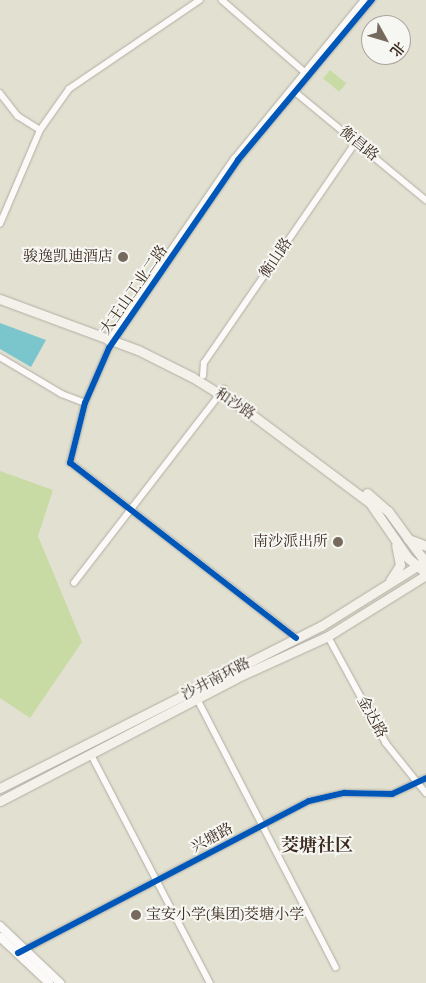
<!DOCTYPE html>
<meta charset="utf-8">
<style>
body{margin:0}
#map{position:relative;width:426px;height:983px;overflow:hidden;background:#e2e0d1;font-family:Alegreya,"Noto Serif SC",serif}
div>[style]{position:absolute}
[style*='--x']{left:calc(var(--x)*1px);top:calc(var(--y)*1px);width:calc(var(--w)*1px);rotate:calc(var(--a)*1deg)}
.green>*{inset:0;background:#c8dba4;transform-origin:0 0}
.water>*{inset:0;background:#7bc6cd}
.roads{filter:drop-shadow(0 0 1px #b0aea3) drop-shadow(0 0 1px #b0aea3)}
.minor>*{height:5.5px;margin:-2.75px;padding:0 2.75px;transform-origin:2.75px;border-radius:2.75px;background:#fbfaf8}
.tertiary>*{height:8px;margin:-4px;padding:0 4px;transform-origin:4px;border-radius:4px;background:#fbfaf8}
.secondary>*{height:9px;margin:-4.5px;padding:0 4.5px;transform-origin:4.5px;border-radius:4.5px;background:#f4f1ea}
.cycleway>*{height:6px;margin:-3px;padding:0 3px;transform-origin:3px;border-radius:3px;background:#0057b8}
.dots>*{width:14px;height:14px;translate:-50% -50%;box-sizing:border-box;border:2px solid #f6f6f2;border-radius:50%}
span{translate:-50% -50%;white-space:nowrap;text-align:center;line-height:1.15;-webkit-text-stroke:4px #f6f6f2;paint-order:stroke}
.street-label{font-size:15px;color:#3b2a1e}
.poi-label{font-size:15px;color:#3b2a1e}
.right{translate:-100% -50%;text-align:right}
.left{translate:0 -50%;text-align:left}
.quarter-label{font-size:18px;color:#3b2a1e;font-weight:700}
.north{position:absolute;left:361px;top:15px;width:50px;height:50px;box-sizing:border-box;background:#f6f6f2;border:1px solid #aba49d;border-radius:50%;rotate:129deg;font-size:14px;font-weight:700;line-height:20px;text-align:center;color:#3b2a1e}
.north::after{content:'';display:block;margin:auto;width:18px;height:22px;background:#756a5d;clip-path:polygon(50% 0,100% 100%,50% 72%,0 100%)}
</style>
<div id="map">
<div class="green">
<i style="left:330px;top:70px;width:21px;height:11px;rotate:39deg"></i>
<i style="clip-path:polygon(0 471px,53px 490px,38px 536px,82px 642px,30px 718px,0 698px)"></i>
</div>
<div class="water">
<i style="clip-path:polygon(0 323px,46px 340px,31px 367px,0 349px)"></i>
</div>
<div class="roads">
<div class="minor">
<i style="--x:222;--y:0;--w:113;--a:41"></i>
<i style="--x:293;--y:90;--w:173;--a:39.6"></i>
<i style="--x:0;--y:93;--w:29;--a:52"></i>
<i style="--x:18;--y:116;--w:26;--a:32"></i>
<i style="--x:0;--y:224;--w:102;--a:-66.9"></i>
<i style="--x:40;--y:130;--w:50;--a:-54.7"></i>
<i style="--x:69;--y:89;--w:158;--a:-34.2"></i>
<i style="--x:108;--y:342;--w:222;--a:-55.5"></i>
<i style="--x:234;--y:159;--w:205;--a:-50.7"></i>
<i style="--x:0;--y:357;--w:72;--a:30.8"></i>
<i style="--x:62;--y:394;--w:25;--a:21"></i>
<i style="--x:203;--y:376;--w:13;--a:-86"></i>
<i style="--x:204;--y:363;--w:268;--a:-55.5"></i>
<i style="--x:74;--y:583;--w:245;--a:-52.3"></i>
<i style="--x:328;--y:636;--w:122;--a:61.5"></i>
<i style="--x:386;--y:743;--w:64;--a:51.3"></i>
<i style="--x:296;--y:638;--w:286;--a:-142.2"></i>
<i style="--x:70;--y:463;--w:62;--a:-76"></i>
<i style="--x:85;--y:403;--w:60;--a:-66.4"></i>
<i style="--x:109;--y:348;--w:228;--a:-55.5"></i>
<i style="--x:238;--y:160;--w:209;--a:-50.1"></i>
<i style="--x:197;--y:698;--w:303;--a:62.7"></i>
<i style="--x:91;--y:754;--w:258;--a:62.5"></i>
<i style="--x:22;--y:951;--w:324;--a:-27.6"></i>
<i style="--x:309;--y:801;--w:37;--a:-13"></i>
<i style="--x:345;--y:793;--w:47;--a:1.2"></i>
<i style="--x:392;--y:794;--w:38;--a:-25"></i>
</div>
<div class="tertiary">
<i style="--x:0;--y:926;--w:83;--a:43.5"></i>
<i style="--x:0;--y:937;--w:67;--a:43.2"></i>
</div>
<div class="secondary">
<i style="--x:0;--y:299;--w:147;--a:20.3"></i>
<i style="--x:138;--y:350;--w:60;--a:26.6"></i>
<i style="--x:192;--y:377;--w:65;--a:31.7"></i>
<i style="--x:247;--y:411;--w:154;--a:36.8"></i>
<i style="--x:370;--y:503;--w:67;--a:55.4"></i>
<i style="--x:408;--y:558;--w:23;--a:40"></i>
<i style="--x:367;--y:493;--w:28;--a:41"></i>
<i style="--x:388;--y:511;--w:64;--a:53.8"></i>
<i style="--x:408;--y:539;--w:19;--a:21"></i>
<i style="--x:390;--y:581;--w:19;--a:-58"></i>
<i style="--x:400;--y:565;--w:20;--a:-101"></i>
<i style="--x:0;--y:788;--w:360;--a:-26.8"></i>
<i style="--x:321;--y:626;--w:119;--a:-32"></i>
<i style="--x:0;--y:801;--w:266;--a:-27.5"></i>
<i style="--x:236;--y:678;--w:101;--a:-24.5"></i>
<i style="--x:328;--y:636;--w:115;--a:-31.9"></i>
</div>
</div>
<div class="cycleway">
<i style="--x:296;--y:638;--w:286;--a:-142.2"></i>
<i style="--x:70;--y:463;--w:62;--a:-76"></i>
<i style="--x:85;--y:403;--w:60;--a:-66.4"></i>
<i style="--x:109;--y:348;--w:228;--a:-55.5"></i>
<i style="--x:238;--y:160;--w:209;--a:-50.1"></i>
<i style="--x:18;--y:953;--w:328;--a:-27.6"></i>
<i style="--x:309;--y:801;--w:37;--a:-13"></i>
<i style="--x:345;--y:793;--w:47;--a:1.2"></i>
<i style="--x:392;--y:794;--w:38;--a:-25"></i>
</div>
<div class="dots">
<i style="left:123px;top:257px;background:#756a5d"></i>
<i style="left:338px;top:542px;background:#756a5d"></i>
<i style="left:136px;top:915px;background:#756a5d"></i>
</div>
<div class="street-label">
<span style="left:359px;top:144px;rotate:39deg">衡昌路</span>
<span style="left:276px;top:258px;rotate:-56deg">衡山路</span>
<span style="left:134px;top:290px;rotate:-55deg">大王山工业二路</span>
<span style="left:235px;top:404px;rotate:33deg">和沙路</span>
<span style="left:216px;top:679px;rotate:-27deg">沙井南环路</span>
<span style="left:372px;top:717px;rotate:61deg">金达路</span>
<span style="left:212px;top:838px;rotate:-28deg">兴塘路</span>
</div>
<div class="poi-label">
<span class="right" style="left:113px;top:257px">骏逸凯迪酒店</span>
<span class="right" style="left:328px;top:542px">南沙派出所</span>
<span class="left" style="left:146px;top:915px">宝安小学(集团)茭塘小学</span>
</div>
<div class="quarter-label">
<span style="left:317px;top:845px">茭塘社区</span>
</div>
<div class="north">北</div>
</div>
